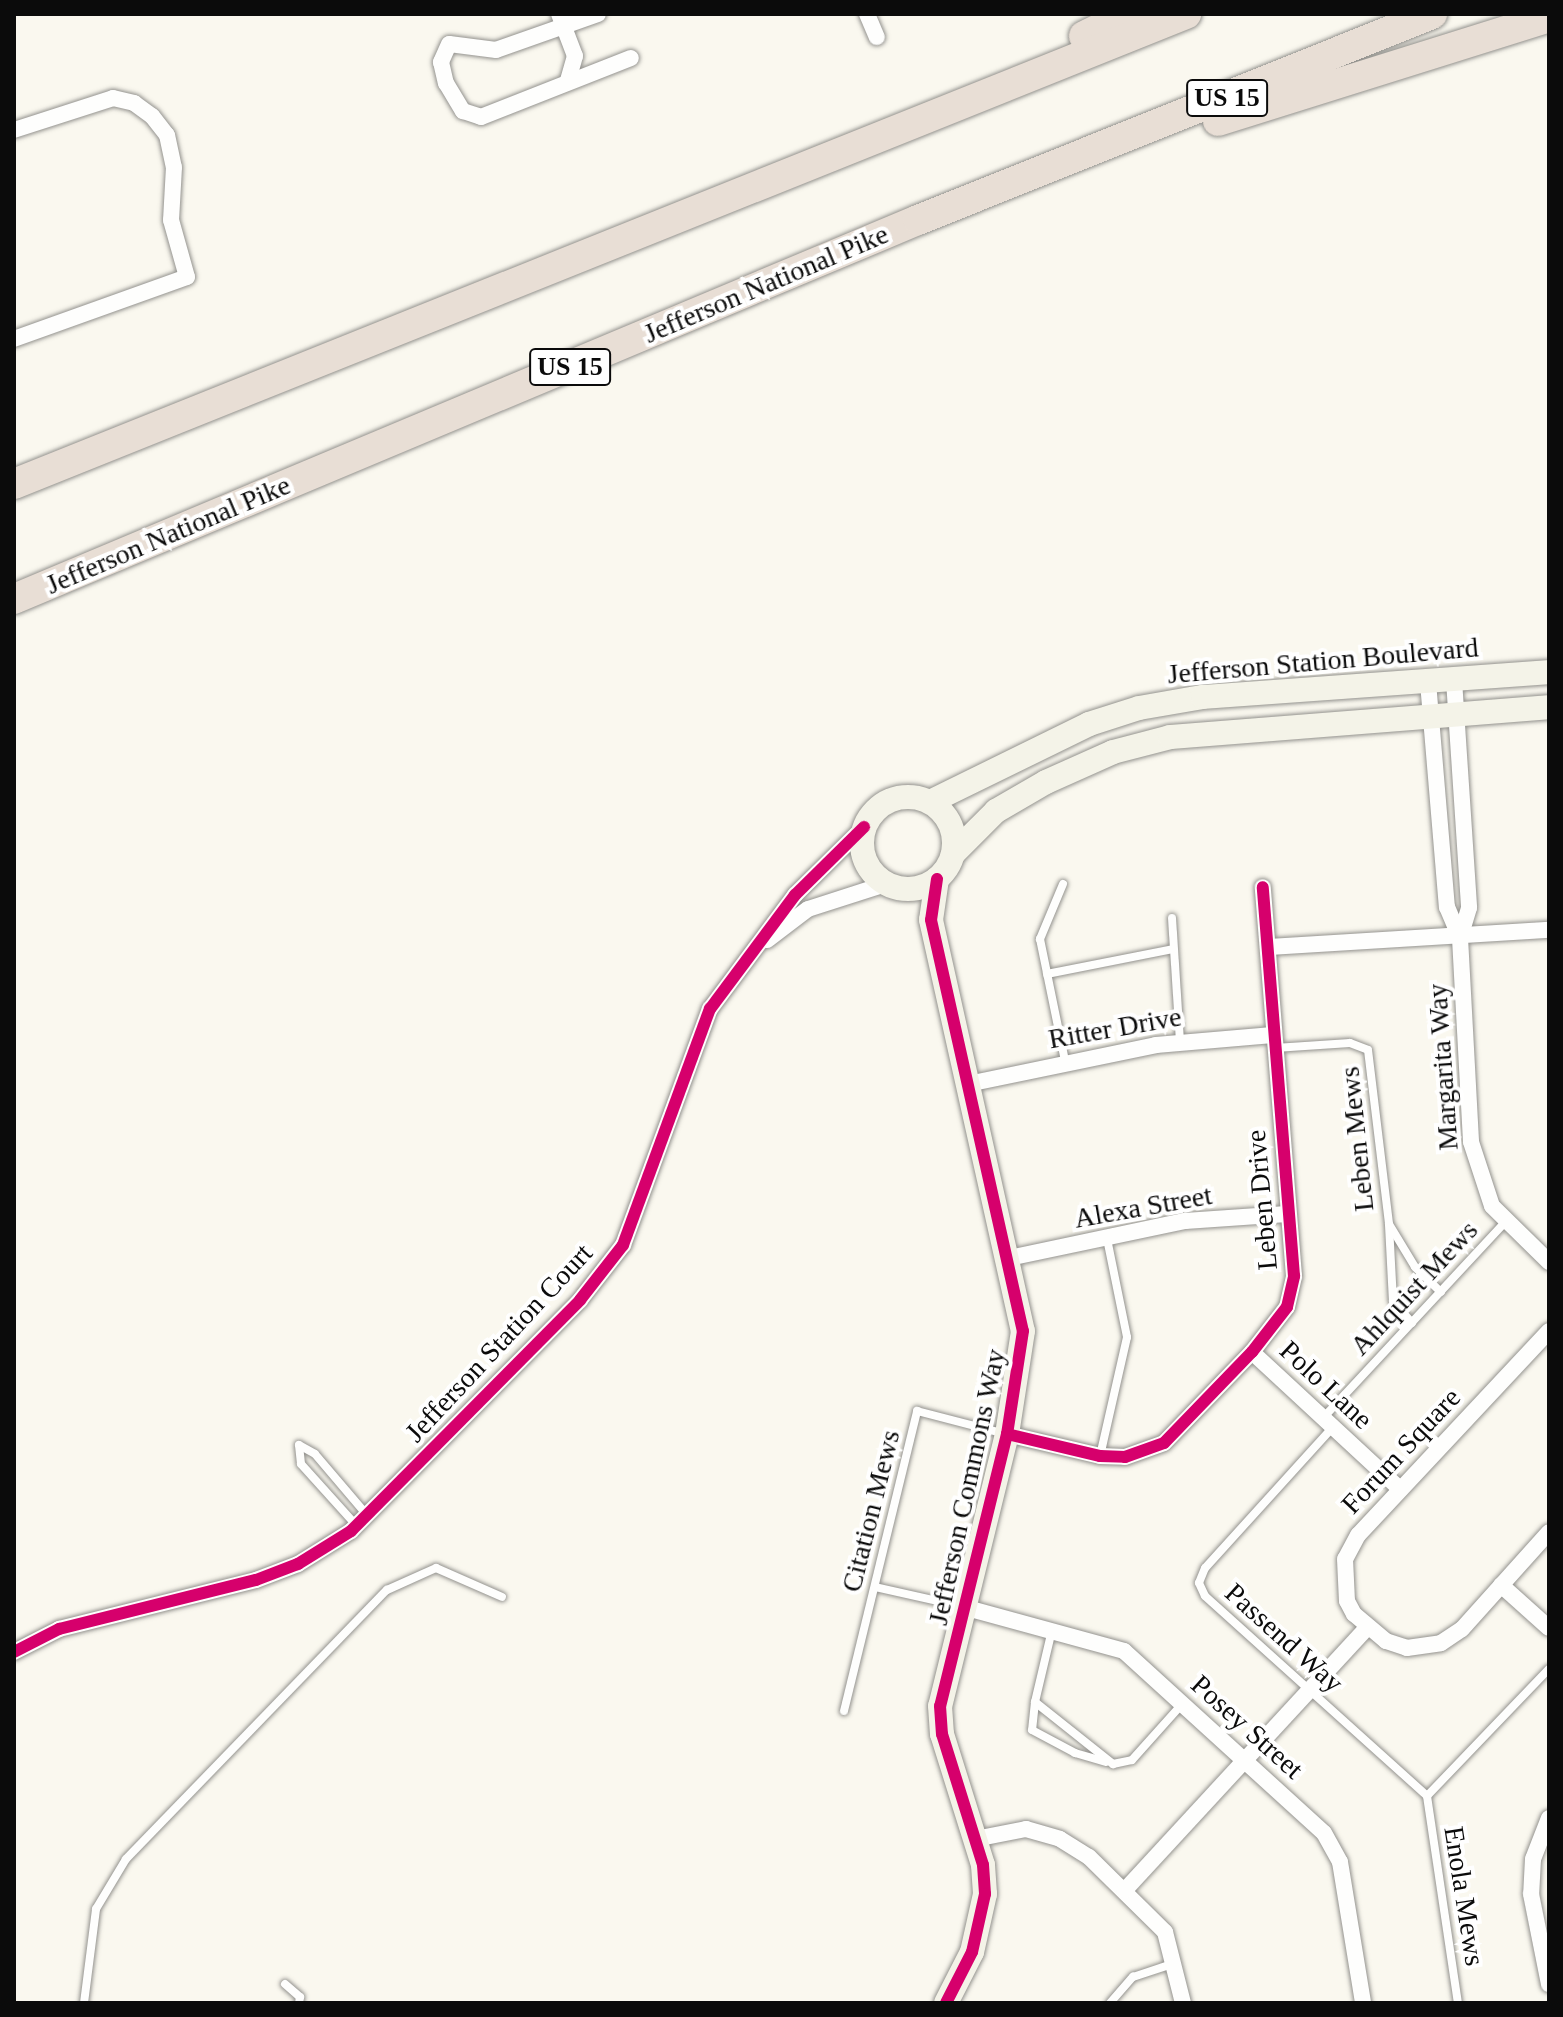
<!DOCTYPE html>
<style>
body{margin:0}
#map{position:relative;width:1563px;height:2017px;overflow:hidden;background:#faf8ef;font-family:Georgia,serif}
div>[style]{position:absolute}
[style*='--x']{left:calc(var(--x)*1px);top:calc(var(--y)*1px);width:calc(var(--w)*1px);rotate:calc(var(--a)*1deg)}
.roads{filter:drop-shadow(0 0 2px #93928e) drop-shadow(0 0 2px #93928e)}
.lane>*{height:8px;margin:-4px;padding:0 4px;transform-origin:4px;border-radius:4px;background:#fefefd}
.street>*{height:16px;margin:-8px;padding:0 8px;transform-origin:8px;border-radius:8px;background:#fefefd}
.secondary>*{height:24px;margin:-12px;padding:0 12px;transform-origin:12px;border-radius:12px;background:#f4f3e8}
.secondary>.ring{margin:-12px;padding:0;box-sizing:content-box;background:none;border:24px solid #f4f3e8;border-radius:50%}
.highway>*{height:30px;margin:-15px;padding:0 15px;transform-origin:15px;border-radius:15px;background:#e8ded5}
.cycleway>*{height:12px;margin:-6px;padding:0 6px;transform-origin:6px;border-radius:6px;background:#d6006c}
span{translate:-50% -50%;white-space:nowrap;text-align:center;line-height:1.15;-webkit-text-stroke:8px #fff;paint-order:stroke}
.shield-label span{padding:2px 6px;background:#fff;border:2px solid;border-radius:6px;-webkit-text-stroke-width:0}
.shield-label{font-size:26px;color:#0b0b0b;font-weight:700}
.street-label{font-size:28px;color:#0b0b0b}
.frame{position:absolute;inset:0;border:16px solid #0b0b0b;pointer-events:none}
</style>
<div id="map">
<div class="roads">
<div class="lane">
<i style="--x:1063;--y:884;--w:60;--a:112.7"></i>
<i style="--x:1040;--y:939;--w:125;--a:78.4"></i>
<i style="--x:1172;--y:918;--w:123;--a:86.3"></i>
<i style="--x:1047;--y:974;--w:128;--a:-11.2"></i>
<i style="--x:1275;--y:1048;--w:75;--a:-3.8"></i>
<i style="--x:1350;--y:1043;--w:19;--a:21"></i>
<i style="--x:1368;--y:1050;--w:175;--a:83.1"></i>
<i style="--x:1389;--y:1224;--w:50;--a:58.8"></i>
<i style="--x:1415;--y:1267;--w:36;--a:44"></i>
<i style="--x:1389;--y:1225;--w:76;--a:87"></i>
<i style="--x:1393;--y:1301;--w:29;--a:49"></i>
<i style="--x:1323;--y:1418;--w:267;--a:-47.1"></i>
<i style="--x:1333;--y:1427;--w:190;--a:132.2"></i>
<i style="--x:1205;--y:1568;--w:16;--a:112"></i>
<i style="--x:1199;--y:1583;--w:14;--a:65"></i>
<i style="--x:1205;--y:1596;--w:299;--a:42"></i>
<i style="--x:299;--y:1445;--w:19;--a:84"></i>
<i style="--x:301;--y:1464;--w:82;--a:48"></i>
<i style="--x:299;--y:1445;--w:18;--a:29"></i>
<i style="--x:315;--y:1454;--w:80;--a:49.6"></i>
<i style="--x:1100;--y:1456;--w:122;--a:-77.2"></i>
<i style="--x:1127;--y:1337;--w:100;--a:-101.5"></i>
<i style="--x:875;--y:1587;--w:87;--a:12.6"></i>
<i style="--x:1052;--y:1630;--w:74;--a:103.3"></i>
<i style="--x:1035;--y:1702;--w:100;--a:38.5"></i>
<i style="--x:1113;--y:1764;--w:19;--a:-12"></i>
<i style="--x:1132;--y:1760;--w:75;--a:-48.2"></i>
<i style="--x:1035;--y:1702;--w:28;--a:96"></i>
<i style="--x:1032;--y:1730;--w:49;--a:28.1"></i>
<i style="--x:1075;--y:1753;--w:32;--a:16"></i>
<i style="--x:844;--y:1711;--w:309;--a:-76.3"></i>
<i style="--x:917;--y:1411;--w:92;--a:14.5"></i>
<i style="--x:1427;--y:1796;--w:209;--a:81.5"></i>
<i style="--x:1427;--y:1796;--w:176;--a:-46.2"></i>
<i style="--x:285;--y:1984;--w:20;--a:41"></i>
<i style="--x:300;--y:1997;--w:6;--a:99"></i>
<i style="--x:84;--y:2003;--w:95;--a:-82.7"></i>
<i style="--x:96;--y:1909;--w:58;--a:-59"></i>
<i style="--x:126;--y:1859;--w:375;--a:-45.9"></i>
<i style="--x:387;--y:1590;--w:54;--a:-24.2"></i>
<i style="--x:436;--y:1568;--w:72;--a:23.7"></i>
<i style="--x:1110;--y:2003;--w:35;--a:-49"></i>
<i style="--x:1133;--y:1977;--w:44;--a:-18.4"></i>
</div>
<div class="street">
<i style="--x:559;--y:14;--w:45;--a:69.1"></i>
<i style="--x:575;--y:56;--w:25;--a:106"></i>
<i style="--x:598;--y:14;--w:108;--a:160.6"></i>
<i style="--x:496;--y:50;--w:47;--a:-172.7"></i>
<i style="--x:449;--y:44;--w:20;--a:114"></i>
<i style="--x:441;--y:62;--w:22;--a:77"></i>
<i style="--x:446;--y:83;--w:33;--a:59"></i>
<i style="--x:463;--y:111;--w:19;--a:18"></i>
<i style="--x:481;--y:117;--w:161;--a:-21.5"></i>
<i style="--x:867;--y:14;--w:25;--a:67"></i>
<i style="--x:14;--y:130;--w:104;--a:-17.9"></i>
<i style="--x:113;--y:98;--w:22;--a:13"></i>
<i style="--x:134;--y:103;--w:22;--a:36"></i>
<i style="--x:152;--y:116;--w:24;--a:52"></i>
<i style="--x:167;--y:135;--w:33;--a:78"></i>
<i style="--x:174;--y:167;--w:53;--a:93.2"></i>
<i style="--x:171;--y:220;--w:59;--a:74.3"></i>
<i style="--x:187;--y:277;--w:184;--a:160.3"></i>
<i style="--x:1454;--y:680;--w:228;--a:86.2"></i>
<i style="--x:1469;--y:908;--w:31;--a:107"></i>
<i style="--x:1428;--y:682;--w:226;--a:85.2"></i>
<i style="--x:1447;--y:907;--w:34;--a:67"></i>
<i style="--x:1460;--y:938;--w:204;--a:86.9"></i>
<i style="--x:1471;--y:1142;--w:67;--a:71.8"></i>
<i style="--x:1492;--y:1206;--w:80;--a:44.5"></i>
<i style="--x:767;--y:940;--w:51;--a:-37.1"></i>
<i style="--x:808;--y:909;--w:82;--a:-17.8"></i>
<i style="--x:1269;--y:947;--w:281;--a:-3.5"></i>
<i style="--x:968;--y:1084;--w:192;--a:-11.7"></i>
<i style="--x:1156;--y:1045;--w:117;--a:-4.9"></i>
<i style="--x:1009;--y:1258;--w:180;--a:-11.9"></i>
<i style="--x:1185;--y:1221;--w:102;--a:-3.9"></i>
<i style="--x:1549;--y:1331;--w:279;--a:133.1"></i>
<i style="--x:1358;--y:1535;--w:27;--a:118"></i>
<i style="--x:1345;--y:1559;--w:42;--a:87.3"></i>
<i style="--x:1347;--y:1601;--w:15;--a:62"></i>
<i style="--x:1354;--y:1614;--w:42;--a:40.2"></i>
<i style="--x:1386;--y:1641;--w:22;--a:18"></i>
<i style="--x:1407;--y:1648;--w:34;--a:-8"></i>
<i style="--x:1441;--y:1643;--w:25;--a:-34"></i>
<i style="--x:1462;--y:1629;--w:130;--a:-48.1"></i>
<i style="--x:1252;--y:1352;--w:202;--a:42.8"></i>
<i style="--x:1007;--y:1434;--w:96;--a:13.3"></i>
<i style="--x:1100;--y:1456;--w:25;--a:2"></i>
<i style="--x:1125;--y:1457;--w:41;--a:-19.7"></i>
<i style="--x:1164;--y:1443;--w:127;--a:-46"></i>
<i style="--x:1252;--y:1352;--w:57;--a:-52.1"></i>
<i style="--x:1287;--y:1307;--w:32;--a:-77"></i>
<i style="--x:1294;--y:1276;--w:390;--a:-94.6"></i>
<i style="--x:1501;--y:1585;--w:64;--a:41.9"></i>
<i style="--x:967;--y:1608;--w:163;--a:15.3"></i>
<i style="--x:1124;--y:1651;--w:270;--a:42.3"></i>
<i style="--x:1324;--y:1833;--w:33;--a:61"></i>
<i style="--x:1340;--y:1862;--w:143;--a:80.7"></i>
<i style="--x:14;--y:1652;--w:51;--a:-27.1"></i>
<i style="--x:59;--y:1629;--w:203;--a:-14"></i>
<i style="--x:256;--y:1580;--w:45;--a:-20.9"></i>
<i style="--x:298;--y:1564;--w:62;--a:-31.9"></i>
<i style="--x:351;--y:1531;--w:325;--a:-45.2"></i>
<i style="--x:580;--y:1300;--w:70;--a:-52"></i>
<i style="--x:623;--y:1245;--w:252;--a:-69.8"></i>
<i style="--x:710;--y:1009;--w:142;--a:-53.3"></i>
<i style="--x:795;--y:895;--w:97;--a:-44.6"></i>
<i style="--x:1549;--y:1818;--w:44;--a:111.3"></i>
<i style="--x:1533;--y:1859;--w:35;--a:93"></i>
<i style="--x:1531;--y:1894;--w:92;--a:78.7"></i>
<i style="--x:975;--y:1839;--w:52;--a:-11.1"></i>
<i style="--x:1026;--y:1829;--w:35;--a:16"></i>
<i style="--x:1060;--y:1839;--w:34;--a:32"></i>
<i style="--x:1089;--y:1857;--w:107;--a:44.6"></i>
<i style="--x:1165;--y:1932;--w:73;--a:75.8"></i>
<i style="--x:1125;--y:1890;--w:358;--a:-47.3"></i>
</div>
<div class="secondary">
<i class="ring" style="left:862px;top:797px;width:68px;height:68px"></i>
<i style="--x:930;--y:802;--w:177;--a:-26.1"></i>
<i style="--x:1089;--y:724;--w:52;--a:-17.7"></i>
<i style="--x:1139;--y:708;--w:65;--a:-9.8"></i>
<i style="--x:1203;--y:697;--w:347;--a:-4.1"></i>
<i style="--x:953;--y:854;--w:61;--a:-45"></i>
<i style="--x:996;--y:811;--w:58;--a:-30.1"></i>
<i style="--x:1046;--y:782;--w:73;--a:-24.1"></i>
<i style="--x:1113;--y:752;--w:59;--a:-14.7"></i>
<i style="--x:1170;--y:737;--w:380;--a:-4.5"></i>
<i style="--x:937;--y:879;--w:41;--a:98.3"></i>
<i style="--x:931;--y:920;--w:421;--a:77.4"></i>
<i style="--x:1023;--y:1331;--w:104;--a:98.8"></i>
<i style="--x:1007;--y:1434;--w:280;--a:103.8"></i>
<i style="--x:940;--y:1706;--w:28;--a:86"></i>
<i style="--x:942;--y:1734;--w:137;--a:72.6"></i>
<i style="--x:983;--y:1865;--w:29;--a:86"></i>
<i style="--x:985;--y:1894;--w:59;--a:102.6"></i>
<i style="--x:972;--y:1952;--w:57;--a:117"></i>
</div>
<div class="highway">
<i style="--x:1084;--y:36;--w:50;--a:-26.1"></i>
<i style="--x:1218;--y:121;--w:347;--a:-17.4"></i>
<i style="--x:14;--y:484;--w:1263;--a:-21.85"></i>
<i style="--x:14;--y:599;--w:980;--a:-22.75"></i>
<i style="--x:918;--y:220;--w:554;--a:-21.84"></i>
</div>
</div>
<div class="cycleway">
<i style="--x:937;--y:879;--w:41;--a:98.3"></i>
<i style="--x:931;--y:920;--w:421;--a:77.4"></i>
<i style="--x:1023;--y:1331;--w:104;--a:98.8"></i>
<i style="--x:1007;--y:1434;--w:280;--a:103.8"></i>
<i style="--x:940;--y:1706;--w:28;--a:86"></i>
<i style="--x:942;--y:1734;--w:137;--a:72.6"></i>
<i style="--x:983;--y:1865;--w:29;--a:86"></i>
<i style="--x:985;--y:1894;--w:59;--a:102.6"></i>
<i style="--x:972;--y:1952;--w:57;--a:117"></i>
<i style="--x:1007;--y:1434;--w:96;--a:13.3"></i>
<i style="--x:1100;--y:1456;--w:25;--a:2"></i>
<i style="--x:1125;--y:1457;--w:41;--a:-19.7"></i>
<i style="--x:1164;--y:1443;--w:127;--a:-46"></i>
<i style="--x:1252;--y:1352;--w:57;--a:-52.1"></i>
<i style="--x:1287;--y:1307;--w:32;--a:-77"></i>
<i style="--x:1294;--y:1276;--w:390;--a:-94.6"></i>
<i style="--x:14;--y:1652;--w:51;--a:-27.1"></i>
<i style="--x:59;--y:1629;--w:203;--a:-14"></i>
<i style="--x:256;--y:1580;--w:45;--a:-20.9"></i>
<i style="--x:298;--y:1564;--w:62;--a:-31.9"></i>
<i style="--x:351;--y:1531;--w:325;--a:-45.2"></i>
<i style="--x:580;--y:1300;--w:70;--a:-52"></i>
<i style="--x:623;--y:1245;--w:252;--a:-69.8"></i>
<i style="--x:710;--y:1009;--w:142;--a:-53.3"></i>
<i style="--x:795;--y:895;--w:97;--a:-44.6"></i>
</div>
<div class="shield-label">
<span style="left:1227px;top:98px">US 15</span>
<span style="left:570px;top:367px">US 15</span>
</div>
<div class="street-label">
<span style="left:766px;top:284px;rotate:-23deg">Jefferson National Pike</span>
<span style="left:168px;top:535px;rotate:-23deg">Jefferson National Pike</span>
<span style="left:1323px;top:661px;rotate:-5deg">Jefferson Station Boulevard</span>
<span style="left:1115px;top:1028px;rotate:-10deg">Ritter Drive</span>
<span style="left:1443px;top:1067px;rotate:-94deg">Margarita Way</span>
<span style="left:1357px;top:1139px;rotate:-96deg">Leben Mews</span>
<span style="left:1262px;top:1200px;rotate:-95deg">Leben Drive</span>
<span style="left:1143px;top:1207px;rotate:-10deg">Alexa Street</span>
<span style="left:1414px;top:1288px;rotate:-47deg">Ahlquist Mews</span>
<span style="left:499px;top:1343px;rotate:-47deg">Jefferson Station Court</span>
<span style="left:1326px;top:1385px;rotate:43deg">Polo Lane</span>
<span style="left:1401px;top:1451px;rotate:-47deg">Forum Square</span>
<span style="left:967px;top:1487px;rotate:-78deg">Jefferson Commons Way</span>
<span style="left:871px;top:1511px;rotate:-76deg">Citation Mews</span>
<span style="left:1284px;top:1638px;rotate:42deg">Passend Way</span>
<span style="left:1247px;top:1727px;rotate:42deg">Posey Street</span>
<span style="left:1464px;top:1896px;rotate:81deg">Enola Mews</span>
</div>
<div class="frame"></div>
</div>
